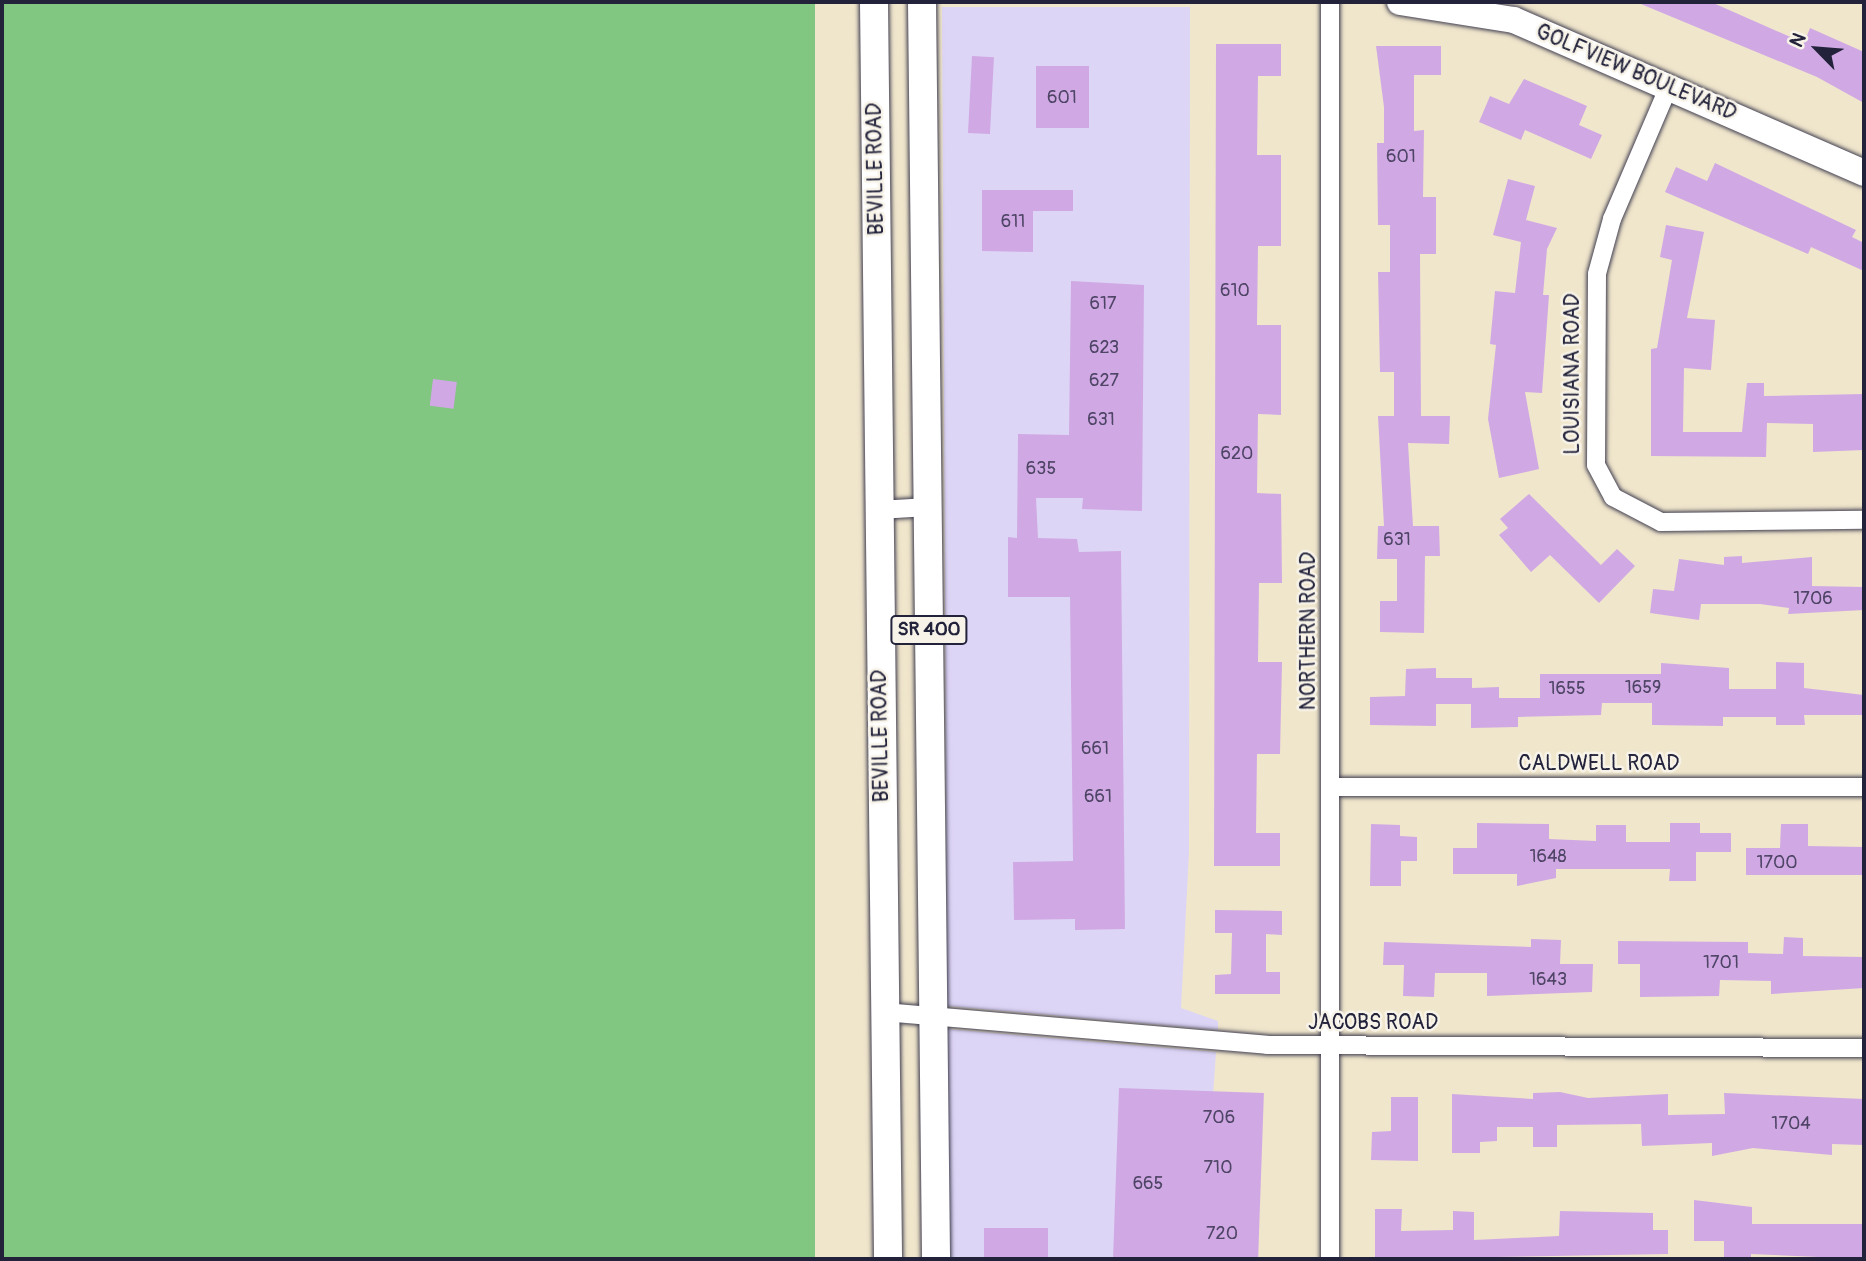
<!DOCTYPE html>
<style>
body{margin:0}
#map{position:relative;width:1866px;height:1261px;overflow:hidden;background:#f0e6cc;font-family:Pangolin,sans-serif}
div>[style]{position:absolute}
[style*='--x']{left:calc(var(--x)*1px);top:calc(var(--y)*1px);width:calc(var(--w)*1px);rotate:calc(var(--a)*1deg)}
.built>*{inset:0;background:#ddd5f6}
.green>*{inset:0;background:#81c681;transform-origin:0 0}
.building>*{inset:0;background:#d0a9e4;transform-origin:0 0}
.roads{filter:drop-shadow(0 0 2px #413f51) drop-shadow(0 0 2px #413f51)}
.street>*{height:18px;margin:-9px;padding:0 9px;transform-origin:9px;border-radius:9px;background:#fff}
.secondary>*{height:26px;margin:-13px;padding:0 13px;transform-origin:13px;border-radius:13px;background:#fff}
.primary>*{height:28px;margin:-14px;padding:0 14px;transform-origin:14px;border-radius:14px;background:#fff}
span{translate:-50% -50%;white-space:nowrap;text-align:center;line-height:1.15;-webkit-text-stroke:5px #f7f3e8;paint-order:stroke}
.number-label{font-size:18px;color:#4e4465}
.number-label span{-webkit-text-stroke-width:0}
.shield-label span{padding:2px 5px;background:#f7f3e8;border:2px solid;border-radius:5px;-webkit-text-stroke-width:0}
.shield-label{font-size:19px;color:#22223b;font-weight:700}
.street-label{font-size:21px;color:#22223b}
.frame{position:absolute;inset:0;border:4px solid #22223b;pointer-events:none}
.north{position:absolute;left:1782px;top:14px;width:70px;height:70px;-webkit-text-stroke:5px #f7f3e8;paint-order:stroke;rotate:295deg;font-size:19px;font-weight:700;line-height:28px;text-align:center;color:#22223b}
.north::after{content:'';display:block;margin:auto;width:24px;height:32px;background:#22223b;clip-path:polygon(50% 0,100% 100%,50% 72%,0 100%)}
</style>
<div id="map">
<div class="built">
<i style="clip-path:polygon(942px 7px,1190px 7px,1189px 852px,1181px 1008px,1218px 1021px,1218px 1030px,947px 1006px)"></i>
<i style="clip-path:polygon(947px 1029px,1216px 1052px,1202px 1259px,949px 1259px)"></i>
</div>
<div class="green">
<i style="left:2px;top:2px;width:813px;height:1257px"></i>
</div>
<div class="building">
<i style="clip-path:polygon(1636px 2px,1711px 2px,1804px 43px,1810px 28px,1864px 52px,1864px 103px,1817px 77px)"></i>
<i style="clip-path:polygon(1216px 44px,1281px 44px,1281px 76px,1258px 76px,1257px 155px,1281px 155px,1281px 246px,1258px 246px,1257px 325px,1281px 325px,1281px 415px,1258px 414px,1257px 493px,1281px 494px,1282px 583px,1259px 583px,1258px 662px,1282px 662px,1280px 754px,1257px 754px,1256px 833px,1280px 833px,1280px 866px,1214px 866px)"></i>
<i style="clip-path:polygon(1376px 46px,1441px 46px,1441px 75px,1414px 75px,1414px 131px,1424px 130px,1423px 197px,1436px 197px,1436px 254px,1420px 254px,1421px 416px,1450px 416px,1449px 444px,1408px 443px,1413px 526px,1439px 526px,1440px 556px,1425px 556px,1424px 633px,1380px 632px,1380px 601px,1397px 601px,1397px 559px,1377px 559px,1378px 526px,1384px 526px,1378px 416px,1394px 416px,1394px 372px,1380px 372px,1378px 272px,1390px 272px,1390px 225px,1378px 225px,1377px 143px,1384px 143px,1384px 107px)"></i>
<i style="left:972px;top:56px;width:22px;height:77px;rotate:3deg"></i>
<i style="left:1089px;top:66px;width:62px;height:53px;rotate:90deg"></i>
<i style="clip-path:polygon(1524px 79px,1587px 106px,1579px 125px,1602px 135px,1591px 159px,1525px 130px,1521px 140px,1479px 122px,1490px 96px,1509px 104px)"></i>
<i style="clip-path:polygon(1715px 163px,1856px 230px,1852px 237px,1864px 243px,1864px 271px,1811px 247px,1808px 254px,1665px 192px,1676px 167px,1707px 181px)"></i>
<i style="clip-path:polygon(1508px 179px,1535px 186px,1526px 220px,1557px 228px,1547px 249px,1543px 295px,1549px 295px,1542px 393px,1525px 392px,1539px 469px,1499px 478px,1488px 419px,1496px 345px,1490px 344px,1495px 291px,1515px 293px,1521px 242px,1493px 235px)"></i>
<i style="clip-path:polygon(982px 190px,1073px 190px,1073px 211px,1033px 211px,1033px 252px,982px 251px)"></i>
<i style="clip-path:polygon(1666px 225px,1704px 232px,1687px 318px,1715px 320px,1711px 370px,1684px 368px,1683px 432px,1742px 432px,1747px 383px,1764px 383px,1764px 396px,1864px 394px,1864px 450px,1813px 452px,1813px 424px,1767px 423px,1766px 457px,1651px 456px,1651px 349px,1657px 348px,1672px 260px,1660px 257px)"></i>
<i style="clip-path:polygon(1071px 281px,1144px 285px,1142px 511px,1082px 509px,1083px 498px,1036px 498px,1038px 538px,1077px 539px,1079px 552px,1121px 551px,1125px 929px,1075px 930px,1075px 919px,1014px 920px,1013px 862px,1073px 861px,1070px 597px,1008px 597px,1008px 537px,1017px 538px,1018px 434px,1069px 435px)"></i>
<i style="left:433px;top:379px;width:24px;height:27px;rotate:7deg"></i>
<i style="clip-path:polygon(1529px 494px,1601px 565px,1617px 549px,1635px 566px,1599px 603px,1550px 555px,1531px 572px,1499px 535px,1508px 528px,1500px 519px)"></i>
<i style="clip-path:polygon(1742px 556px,1742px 563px,1812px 557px,1812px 586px,1864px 587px,1864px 610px,1788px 614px,1789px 608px,1760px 604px,1701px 604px,1699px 620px,1650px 613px,1653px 589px,1674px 591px,1679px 559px,1724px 565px,1724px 557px)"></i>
<i style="clip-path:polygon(1776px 662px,1804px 663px,1804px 688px,1864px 695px,1864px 715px,1804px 715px,1805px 725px,1776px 725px,1776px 717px,1723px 717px,1723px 726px,1652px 725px,1652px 703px,1602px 703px,1601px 715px,1518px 717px,1518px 727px,1471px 728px,1471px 704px,1436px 704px,1436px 726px,1370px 725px,1370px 697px,1405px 696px,1406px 669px,1436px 668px,1436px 678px,1472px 678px,1472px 688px,1499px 687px,1499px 698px,1540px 698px,1540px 674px,1661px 674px,1661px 663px,1729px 668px,1729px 689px,1776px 689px)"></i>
<i style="clip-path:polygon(1477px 823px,1549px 824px,1549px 839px,1596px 841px,1596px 825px,1626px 825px,1626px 842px,1670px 842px,1670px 823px,1700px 823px,1700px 833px,1731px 833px,1731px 852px,1696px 852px,1696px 881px,1669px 881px,1670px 869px,1556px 869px,1556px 878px,1517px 886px,1517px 874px,1453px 874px,1453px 848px,1477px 848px)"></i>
<i style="clip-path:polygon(1371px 824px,1400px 825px,1400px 836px,1417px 837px,1417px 861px,1401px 861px,1401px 886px,1370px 886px)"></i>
<i style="clip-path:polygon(1781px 824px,1808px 824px,1808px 846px,1864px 847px,1864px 875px,1746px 875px,1746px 848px,1780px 848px)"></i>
<i style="clip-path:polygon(1215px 910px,1282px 911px,1282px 935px,1266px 934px,1266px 972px,1280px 972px,1280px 994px,1215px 994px,1215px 975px,1231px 974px,1232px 933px,1215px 933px)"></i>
<i style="clip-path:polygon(1784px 937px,1803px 938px,1803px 956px,1864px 957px,1864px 988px,1771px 994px,1771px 981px,1720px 980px,1719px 996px,1640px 997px,1640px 964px,1618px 964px,1618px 941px,1748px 942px,1748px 953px,1783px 954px)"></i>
<i style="clip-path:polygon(1531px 939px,1561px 940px,1560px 964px,1593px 964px,1592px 992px,1487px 996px,1487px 973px,1435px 973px,1434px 997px,1403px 996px,1404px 965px,1383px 965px,1384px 942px,1531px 947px)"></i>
<i style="left:1119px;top:1088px;width:145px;height:171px;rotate:2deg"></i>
<i style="clip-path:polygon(1560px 1092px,1588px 1098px,1668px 1094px,1668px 1115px,1725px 1114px,1724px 1093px,1864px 1099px,1864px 1145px,1832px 1144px,1832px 1155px,1753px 1148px,1712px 1156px,1712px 1143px,1642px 1146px,1641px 1124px,1557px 1125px,1557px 1147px,1533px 1147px,1533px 1127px,1497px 1127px,1497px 1141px,1480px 1142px,1480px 1153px,1452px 1153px,1452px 1094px,1533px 1099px,1533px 1093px)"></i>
<i style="clip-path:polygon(1391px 1097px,1418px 1097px,1418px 1161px,1371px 1160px,1372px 1132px,1391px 1131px)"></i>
<i style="clip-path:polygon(1694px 1200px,1752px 1207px,1752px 1224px,1864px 1224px,1864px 1259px,1751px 1254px,1751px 1259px,1724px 1259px,1724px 1241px,1694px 1241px)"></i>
<i style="clip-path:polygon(1375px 1209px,1402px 1209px,1401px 1231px,1453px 1230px,1453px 1211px,1474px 1212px,1474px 1240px,1559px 1236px,1560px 1211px,1653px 1213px,1653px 1230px,1668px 1230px,1668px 1254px,1375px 1259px)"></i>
<i style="left:984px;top:1228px;width:64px;height:31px"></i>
</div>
<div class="roads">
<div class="street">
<i style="--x:1330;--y:2;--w:1257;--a:90"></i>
<i style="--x:1669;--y:86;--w:145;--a:113.2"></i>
<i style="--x:1612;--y:219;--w:57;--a:105.3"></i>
<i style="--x:1597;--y:274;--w:191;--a:90.3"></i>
<i style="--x:1596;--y:465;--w:36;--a:62"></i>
<i style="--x:1613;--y:497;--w:54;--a:27.5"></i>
<i style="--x:1661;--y:522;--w:203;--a:-0.6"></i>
<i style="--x:879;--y:510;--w:49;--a:-3.5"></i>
<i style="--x:1333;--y:787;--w:531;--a:0"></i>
<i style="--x:884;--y:1012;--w:384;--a:4.9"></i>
<i style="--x:1267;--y:1045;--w:597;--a:0.29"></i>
</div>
<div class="secondary">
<i style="--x:1400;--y:2;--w:115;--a:9"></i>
<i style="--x:1514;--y:20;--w:382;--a:23.6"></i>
</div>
<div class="primary">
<i style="--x:874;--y:2;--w:1257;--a:89.36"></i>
<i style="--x:922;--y:2;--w:1257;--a:89.36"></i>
</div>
</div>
<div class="number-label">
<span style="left:1062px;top:98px">601</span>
<span style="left:1401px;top:157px">601</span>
<span style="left:1013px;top:222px">611</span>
<span style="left:1235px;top:291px">610</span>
<span style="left:1103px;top:304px">617</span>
<span style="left:1104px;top:348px">623</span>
<span style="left:1104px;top:381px">627</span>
<span style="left:1101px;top:420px">631</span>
<span style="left:1237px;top:454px">620</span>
<span style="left:1041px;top:469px">635</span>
<span style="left:1397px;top:540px">631</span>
<span style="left:1813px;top:599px">1706</span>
<span style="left:1643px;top:688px">1659</span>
<span style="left:1567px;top:689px">1655</span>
<span style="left:1095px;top:749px">661</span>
<span style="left:1098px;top:797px">661</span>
<span style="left:1548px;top:857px">1648</span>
<span style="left:1777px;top:863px">1700</span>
<span style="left:1721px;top:963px">1701</span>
<span style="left:1548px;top:980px">1643</span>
<span style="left:1219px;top:1118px">706</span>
<span style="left:1791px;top:1124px">1704</span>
<span style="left:1218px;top:1168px">710</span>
<span style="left:1148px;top:1184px">665</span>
<span style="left:1222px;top:1234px">720</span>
</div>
<div class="shield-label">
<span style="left:929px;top:630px">SR 400</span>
</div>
<div class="street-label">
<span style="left:1636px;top:73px;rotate:23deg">GOLFVIEW BOULEVARD</span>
<span style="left:876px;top:169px;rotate:-91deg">BEVILLE ROAD</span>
<span style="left:1573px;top:374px;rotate:-90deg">LOUISIANA ROAD</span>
<span style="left:1309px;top:631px;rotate:-90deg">NORTHERN ROAD</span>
<span style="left:881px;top:736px;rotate:-91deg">BEVILLE ROAD</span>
<span style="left:1599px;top:764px">CALDWELL ROAD</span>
<span style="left:1373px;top:1023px">JACOBS ROAD</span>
</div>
<div class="frame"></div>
<div class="north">N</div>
</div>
